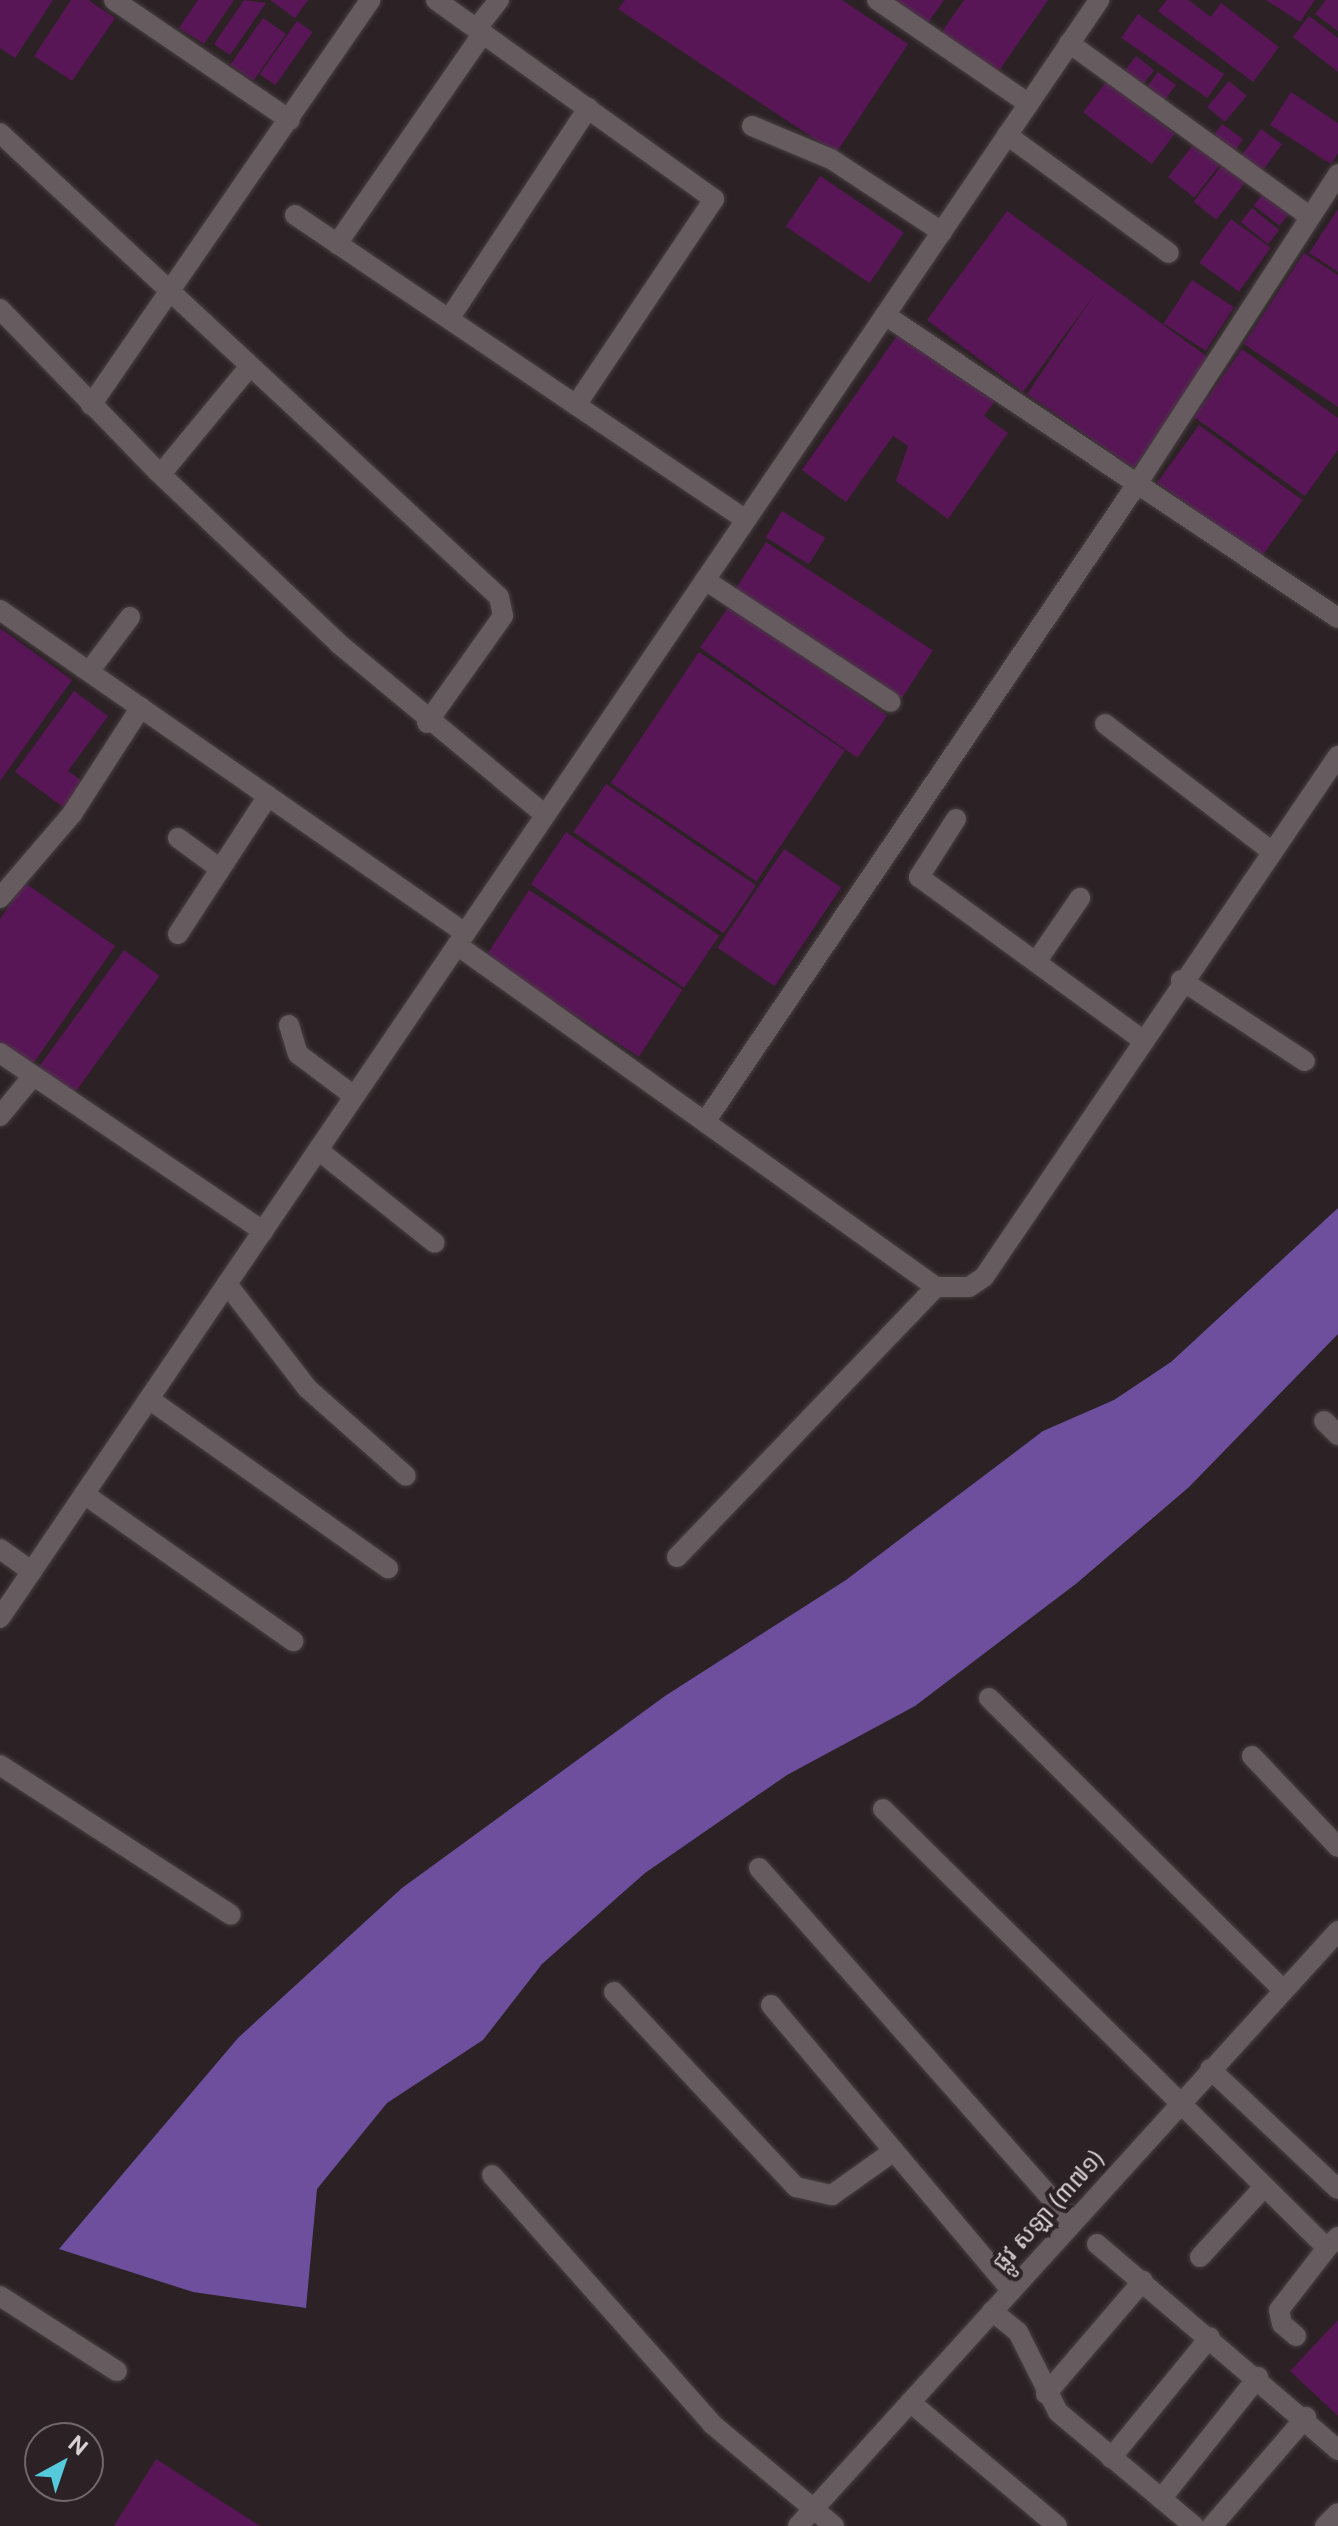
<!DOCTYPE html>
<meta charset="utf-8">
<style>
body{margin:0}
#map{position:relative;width:1338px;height:2526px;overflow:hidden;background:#2c2225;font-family:"Public Sans","Noto Sans Khmer",sans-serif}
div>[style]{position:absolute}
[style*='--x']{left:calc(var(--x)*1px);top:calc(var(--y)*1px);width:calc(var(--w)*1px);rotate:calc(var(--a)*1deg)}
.water>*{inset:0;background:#6d4f9e}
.building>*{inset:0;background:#581656;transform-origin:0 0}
.roads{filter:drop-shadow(0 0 2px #473f41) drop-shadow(0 0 2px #473f41)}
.minor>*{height:20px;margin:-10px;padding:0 10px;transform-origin:10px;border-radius:10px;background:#665b5e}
span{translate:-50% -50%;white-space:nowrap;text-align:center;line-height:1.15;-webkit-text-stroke:8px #2c2225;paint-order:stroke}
.street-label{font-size:24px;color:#d8d1d3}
.north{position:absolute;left:24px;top:2422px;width:80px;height:80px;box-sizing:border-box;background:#2c2225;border:2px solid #71686b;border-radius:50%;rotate:40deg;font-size:22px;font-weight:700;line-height:32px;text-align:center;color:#d8d1d3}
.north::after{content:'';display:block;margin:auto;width:28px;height:36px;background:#54cadc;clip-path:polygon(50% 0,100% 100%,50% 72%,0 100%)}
</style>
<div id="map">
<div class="water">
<i style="clip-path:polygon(1338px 1208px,1338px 1334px,1189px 1487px,1077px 1583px,915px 1706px,787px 1775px,645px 1873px,542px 1964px,483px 2040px,387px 2103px,317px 2189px,306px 2308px,193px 2292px,59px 2249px,238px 2038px,402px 1888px,665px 1696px,846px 1580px,1043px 1431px,1114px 1400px,1171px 1362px)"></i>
</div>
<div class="building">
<i style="clip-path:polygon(0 0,53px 0,15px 58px,0 48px)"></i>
<i style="clip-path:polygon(71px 0,88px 0,115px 18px,72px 81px,34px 56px)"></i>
<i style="clip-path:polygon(198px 0,234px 0,204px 44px,179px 28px)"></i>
<i style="clip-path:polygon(244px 0,266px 3px,230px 55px,214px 44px)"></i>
<i style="clip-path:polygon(270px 0,308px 0,295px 18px)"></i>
<i style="clip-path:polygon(625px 0,842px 0,908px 44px,836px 153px,618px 9px)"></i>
<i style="clip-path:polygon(884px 0,944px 0,924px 28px)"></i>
<i style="clip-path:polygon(964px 0,1048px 0,996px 75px,939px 36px)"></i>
<i style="clip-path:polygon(1167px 0,1188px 0,1211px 17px,1221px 3px,1279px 47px,1253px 82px,1158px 11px)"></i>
<i style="clip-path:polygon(1266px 0,1315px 0,1300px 22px)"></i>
<i style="clip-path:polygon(1326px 0,1338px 0,1338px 31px,1315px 14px)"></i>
<i style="left:1138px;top:14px;width:105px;height:29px;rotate:35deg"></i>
<i style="clip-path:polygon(1309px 16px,1338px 38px,1338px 72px,1293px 37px)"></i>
<i style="left:263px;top:18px;width:28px;height:57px;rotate:35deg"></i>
<i style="left:297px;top:21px;width:19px;height:65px;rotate:35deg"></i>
<i style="left:1136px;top:56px;width:23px;height:23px;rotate:38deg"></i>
<i style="left:1158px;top:72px;width:22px;height:21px;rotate:36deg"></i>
<i style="left:1229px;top:81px;width:23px;height:34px;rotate:40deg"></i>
<i style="left:1106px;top:82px;width:86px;height:38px;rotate:37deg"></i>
<i style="clip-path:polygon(1291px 92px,1338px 123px,1338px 153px,1331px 164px,1270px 125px)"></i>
<i style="left:1222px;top:124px;width:26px;height:17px;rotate:36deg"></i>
<i style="left:1261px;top:129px;width:26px;height:38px;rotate:36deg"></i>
<i style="left:1194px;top:144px;width:33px;height:42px;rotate:38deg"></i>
<i style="left:1223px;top:164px;width:29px;height:48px;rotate:38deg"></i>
<i style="left:820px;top:176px;width:101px;height:61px;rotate:34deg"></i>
<i style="left:1264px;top:192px;width:33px;height:17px;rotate:38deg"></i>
<i style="left:1252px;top:208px;width:35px;height:18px;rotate:39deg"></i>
<i style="clip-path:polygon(1338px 209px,1338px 272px,1309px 253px)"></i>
<i style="clip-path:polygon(1007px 211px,1209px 358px,1134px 468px,1027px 394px,1094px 295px,1023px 392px,927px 320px)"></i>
<i style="left:1231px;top:219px;width:49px;height:54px;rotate:36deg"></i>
<i style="clip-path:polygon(1304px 253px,1338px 275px,1338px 407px,1244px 344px)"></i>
<i style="left:1192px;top:280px;width:50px;height:52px;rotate:33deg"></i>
<i style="clip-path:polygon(902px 329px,997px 398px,984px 416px,1008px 433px,948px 519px,896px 481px,908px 446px,893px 436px,846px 502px,802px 470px)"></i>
<i style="clip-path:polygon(1242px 349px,1338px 418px,1338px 450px,1305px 496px,1194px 417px)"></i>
<i style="left:1199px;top:425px;width:128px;height:71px;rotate:36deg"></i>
<i style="left:782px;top:511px;width:51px;height:31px;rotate:32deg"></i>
<i style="left:766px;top:542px;width:199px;height:57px;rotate:33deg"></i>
<i style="left:730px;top:605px;width:192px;height:52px;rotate:35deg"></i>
<i style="clip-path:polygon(0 628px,72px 680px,0 781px)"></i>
<i style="left:699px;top:652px;width:176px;height:158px;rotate:34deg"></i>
<i style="clip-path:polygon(74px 691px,108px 716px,68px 771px,85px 783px,66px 809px,15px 772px)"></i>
<i style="left:606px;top:784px;width:181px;height:58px;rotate:34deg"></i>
<i style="left:566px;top:832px;width:185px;height:63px;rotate:34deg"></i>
<i style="left:784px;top:849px;width:69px;height:119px;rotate:34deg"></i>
<i style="clip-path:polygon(25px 883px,115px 946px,33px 1064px,0 1042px,0 919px)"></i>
<i style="left:529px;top:890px;width:183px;height:80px;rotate:33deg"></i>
<i style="left:124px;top:950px;width:44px;height:150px;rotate:36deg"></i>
<i style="clip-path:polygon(1338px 2320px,1338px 2416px,1290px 2371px)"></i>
<i style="clip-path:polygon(156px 2459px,260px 2526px,114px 2526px)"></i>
</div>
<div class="roads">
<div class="minor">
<i style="--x:114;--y:0;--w:213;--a:34.3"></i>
<i style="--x:436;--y:0;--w:342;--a:35.6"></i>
<i style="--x:714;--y:199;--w:248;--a:123.8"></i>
<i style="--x:877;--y:0;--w:184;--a:34.4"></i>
<i style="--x:477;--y:28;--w:36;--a:-52"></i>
<i style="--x:1069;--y:43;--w:297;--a:35.8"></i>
<i style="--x:752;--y:126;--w:86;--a:22.7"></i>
<i style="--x:831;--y:159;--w:133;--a:33.3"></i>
<i style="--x:0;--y:133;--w:681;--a:42.92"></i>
<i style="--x:499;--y:597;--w:19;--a:78"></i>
<i style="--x:503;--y:616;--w:131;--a:125.4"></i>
<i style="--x:1007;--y:135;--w:200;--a:36.1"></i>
<i style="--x:295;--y:215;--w:544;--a:34.07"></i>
<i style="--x:337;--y:244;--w:257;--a:-55.3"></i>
<i style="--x:0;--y:309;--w:226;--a:45.9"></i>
<i style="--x:157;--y:471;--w:250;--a:43.5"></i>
<i style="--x:338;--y:643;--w:269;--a:39.7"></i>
<i style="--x:885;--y:315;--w:545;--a:33.78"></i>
<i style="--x:449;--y:319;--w:253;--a:-56.6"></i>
<i style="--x:91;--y:405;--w:492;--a:-55.4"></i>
<i style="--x:161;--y:474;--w:140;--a:-50.5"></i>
<i style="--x:705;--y:580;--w:222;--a:33.3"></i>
<i style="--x:0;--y:610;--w:566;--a:34.78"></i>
<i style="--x:91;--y:669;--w:65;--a:-53.1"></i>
<i style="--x:1105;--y:724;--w:208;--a:37.4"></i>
<i style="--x:956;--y:819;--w:69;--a:122.5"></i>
<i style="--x:919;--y:877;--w:273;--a:36.1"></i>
<i style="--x:178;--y:838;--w:51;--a:36.2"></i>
<i style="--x:0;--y:898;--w:111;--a:-49.4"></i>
<i style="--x:72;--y:814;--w:127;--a:-57.2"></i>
<i style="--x:178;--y:934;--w:165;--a:-56.9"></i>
<i style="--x:457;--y:945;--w:589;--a:35.53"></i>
<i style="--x:936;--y:1287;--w:33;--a:0"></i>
<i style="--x:969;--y:1287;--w:18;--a:-34"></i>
<i style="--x:984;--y:1277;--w:630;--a:-55.81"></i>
<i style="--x:1036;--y:962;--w:78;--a:-55.5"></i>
<i style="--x:1181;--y:980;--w:148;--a:33.2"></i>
<i style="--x:289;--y:1025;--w:30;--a:73"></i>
<i style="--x:298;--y:1054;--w:70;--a:36.9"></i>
<i style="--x:0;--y:1053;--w:318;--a:34.1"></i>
<i style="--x:0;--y:1116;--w:52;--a:-50.5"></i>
<i style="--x:705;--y:1122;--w:774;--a:-55.9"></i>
<i style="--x:1139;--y:481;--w:366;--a:-57"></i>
<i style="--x:318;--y:1150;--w:149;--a:38.5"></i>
<i style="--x:227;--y:1284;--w:131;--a:52.4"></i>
<i style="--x:307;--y:1388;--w:132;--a:41.6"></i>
<i style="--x:149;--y:1399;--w:293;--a:35.3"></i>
<i style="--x:1324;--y:1421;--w:20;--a:45"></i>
<i style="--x:84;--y:1494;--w:256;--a:35.1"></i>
<i style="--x:0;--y:1549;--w:39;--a:35"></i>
<i style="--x:677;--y:1557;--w:374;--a:-46.2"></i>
<i style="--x:0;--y:1618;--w:1956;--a:-55.81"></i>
<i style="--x:989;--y:1698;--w:414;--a:44.8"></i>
<i style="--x:1252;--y:1756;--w:125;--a:46.6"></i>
<i style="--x:0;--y:1765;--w:275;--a:33"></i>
<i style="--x:883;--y:1809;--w:624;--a:44.68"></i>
<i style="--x:1327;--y:2248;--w:16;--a:-45"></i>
<i style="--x:759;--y:1868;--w:473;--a:48.5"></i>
<i style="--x:614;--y:1992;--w:267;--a:47"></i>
<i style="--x:796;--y:2187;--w:37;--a:13"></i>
<i style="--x:832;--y:2195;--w:76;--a:-35.4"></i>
<i style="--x:771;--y:2005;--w:373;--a:49.9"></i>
<i style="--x:1210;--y:2069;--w:175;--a:43.2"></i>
<i style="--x:492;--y:2175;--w:332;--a:48.5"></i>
<i style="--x:712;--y:2424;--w:159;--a:39.9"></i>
<i style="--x:1097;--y:2244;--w:317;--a:40.5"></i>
<i style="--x:1200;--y:2257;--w:93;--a:-47.6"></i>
<i style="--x:0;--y:2296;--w:139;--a:32.7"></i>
<i style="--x:992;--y:2311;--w:33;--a:39"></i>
<i style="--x:1018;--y:2332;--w:89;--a:63.4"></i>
<i style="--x:1058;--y:2412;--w:177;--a:40"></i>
<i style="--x:1296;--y:2336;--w:18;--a:-139"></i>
<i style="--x:1282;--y:2324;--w:14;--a:-102"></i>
<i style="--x:1279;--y:2310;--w:78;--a:-52.3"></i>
<i style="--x:1046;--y:2394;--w:149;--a:-49.4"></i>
<i style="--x:910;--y:2402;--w:192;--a:40.1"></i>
<i style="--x:1111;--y:2458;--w:156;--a:-50.7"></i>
<i style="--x:1161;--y:2499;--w:156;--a:-51.5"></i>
<i style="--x:798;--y:2526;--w:804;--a:-47.77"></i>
<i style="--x:1212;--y:2526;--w:144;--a:-49.2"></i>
<i style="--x:1325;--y:2526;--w:18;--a:-45"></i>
</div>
</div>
<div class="street-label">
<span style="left:1048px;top:2210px;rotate:-48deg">ផ្លូវ សឡា (៣៧១)</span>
</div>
<div class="north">N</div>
</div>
